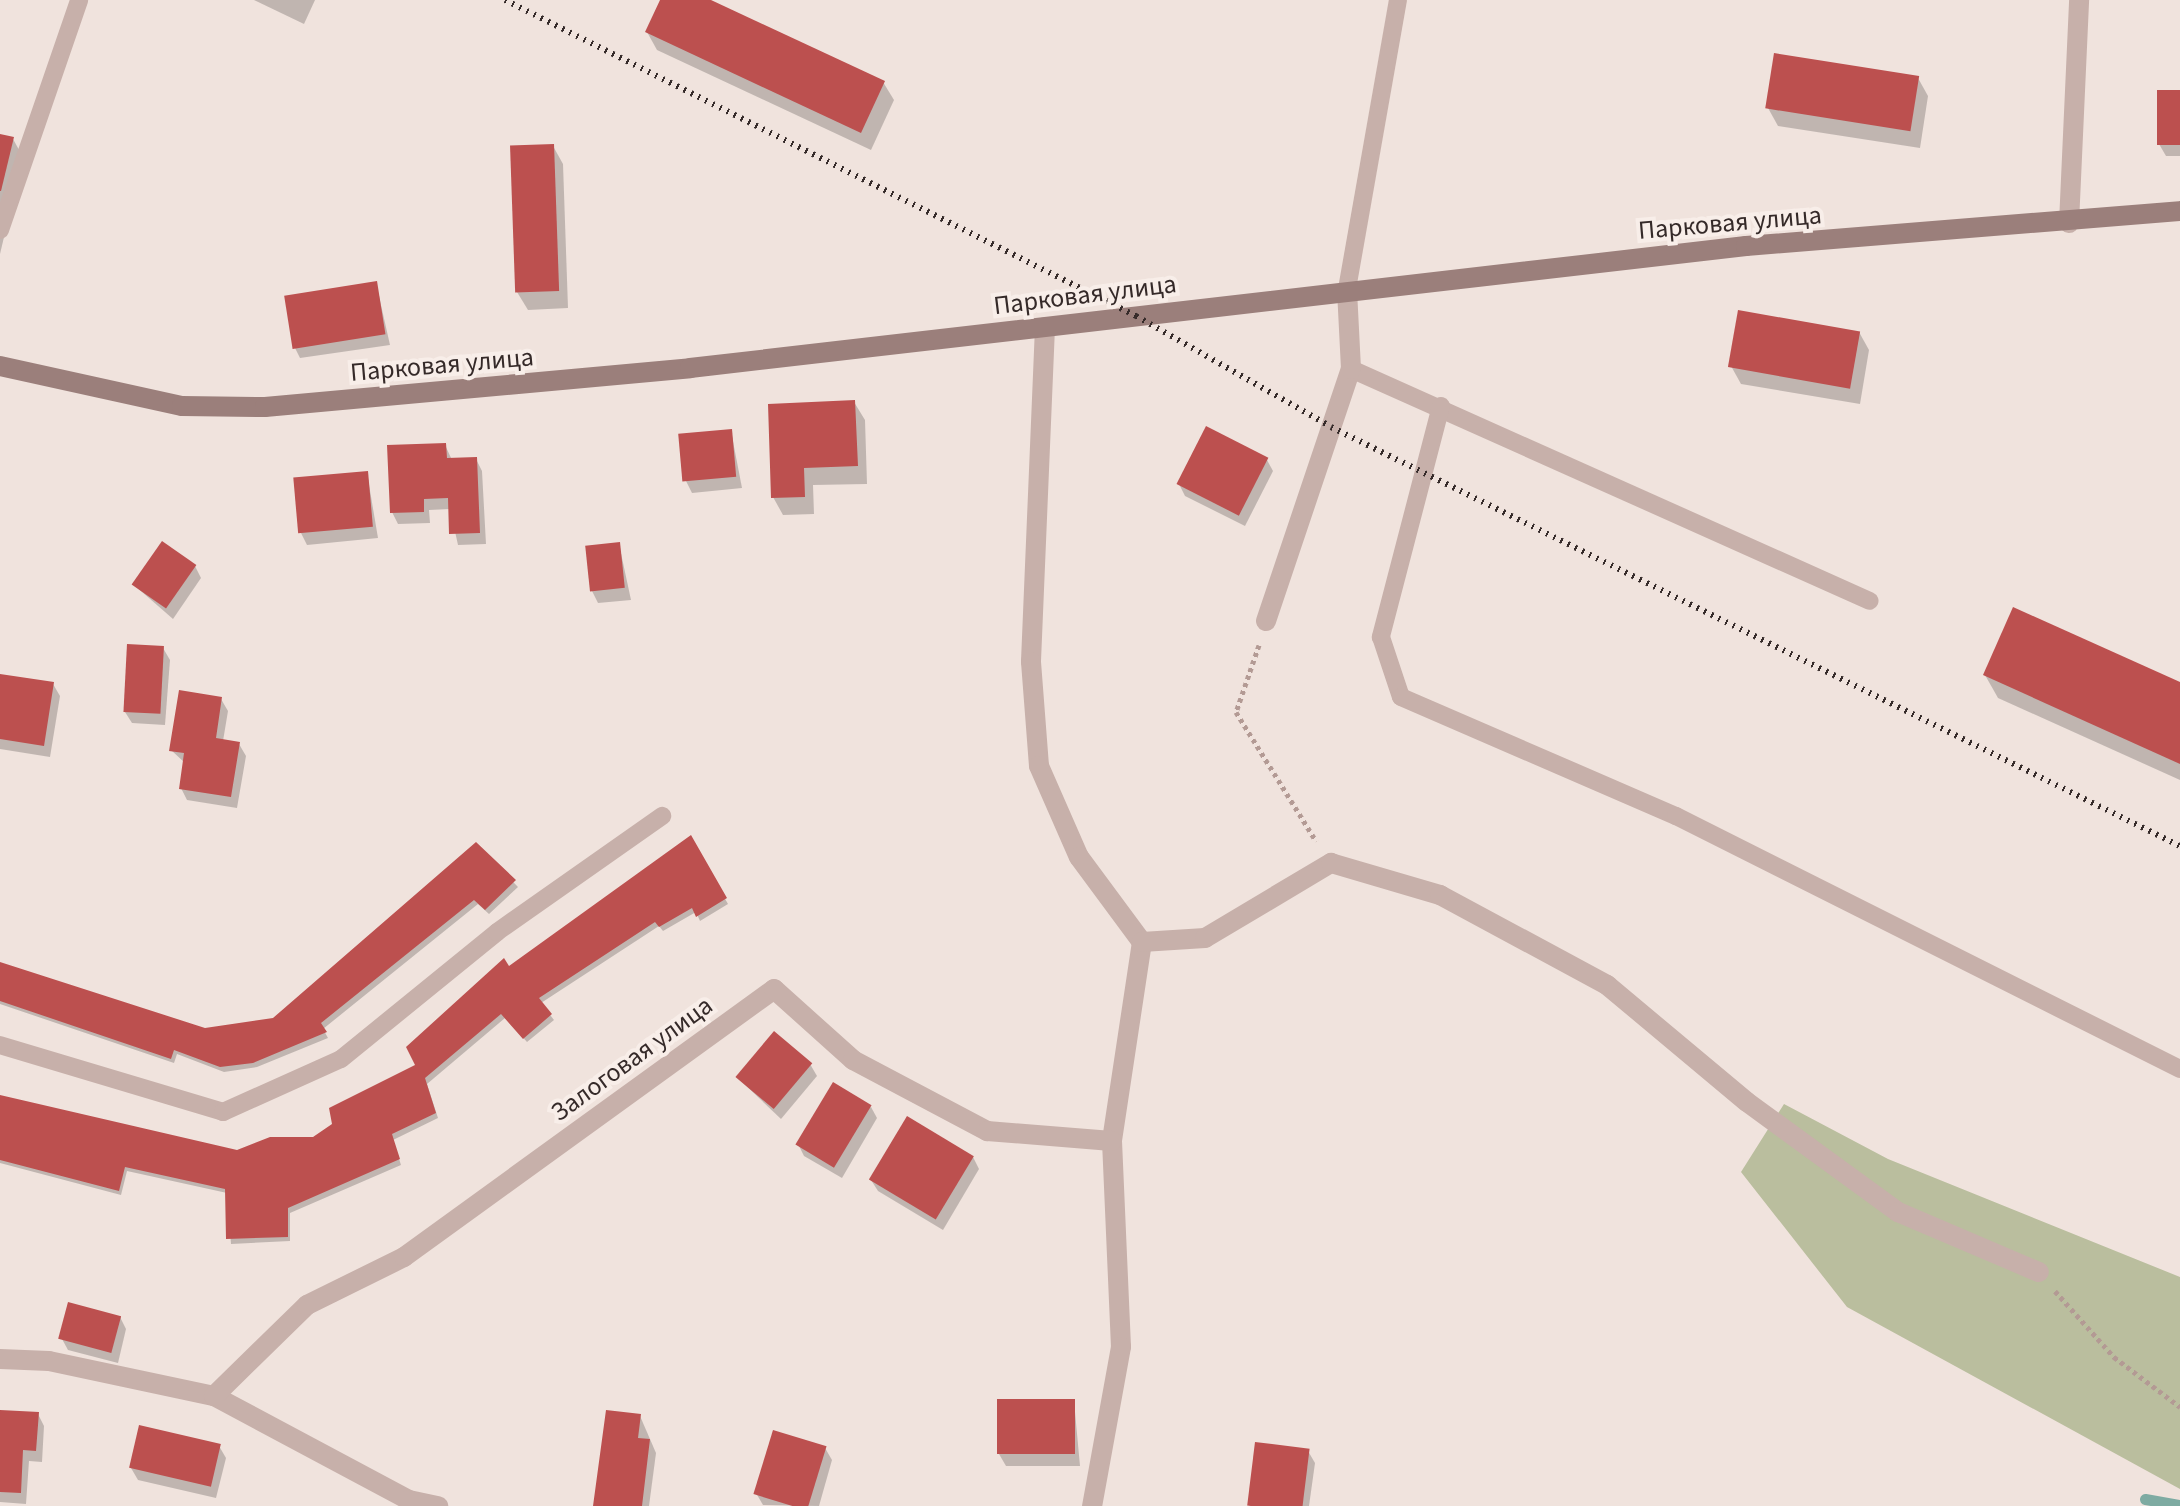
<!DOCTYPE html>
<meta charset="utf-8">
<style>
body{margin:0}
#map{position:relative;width:2180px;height:1506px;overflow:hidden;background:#f0e3dd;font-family:"Source Sans 3",sans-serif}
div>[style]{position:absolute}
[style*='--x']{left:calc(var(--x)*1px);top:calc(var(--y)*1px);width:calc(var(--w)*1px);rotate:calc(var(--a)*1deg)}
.green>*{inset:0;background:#babe9e}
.shadow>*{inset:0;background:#0003}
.stream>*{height:11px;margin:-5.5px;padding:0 5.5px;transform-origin:5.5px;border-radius:5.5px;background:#7eaba2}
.building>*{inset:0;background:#bc504f;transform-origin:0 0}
.path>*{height:5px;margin-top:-2.5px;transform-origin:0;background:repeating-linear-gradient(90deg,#b39a94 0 4px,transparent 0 8px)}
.lane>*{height:18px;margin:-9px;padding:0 9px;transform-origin:9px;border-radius:9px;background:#c7b0aa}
.street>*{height:20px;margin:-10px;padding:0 10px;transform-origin:10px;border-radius:10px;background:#c7b0aa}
.secondary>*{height:20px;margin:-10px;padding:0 10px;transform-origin:10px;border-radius:10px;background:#9b7f7b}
.rail>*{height:6px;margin-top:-3px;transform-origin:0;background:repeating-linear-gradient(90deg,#352a29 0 2px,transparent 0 8px)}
span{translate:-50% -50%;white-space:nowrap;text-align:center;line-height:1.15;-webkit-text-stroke:8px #f8eee9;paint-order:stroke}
.street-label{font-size:26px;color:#352a29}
</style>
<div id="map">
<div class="green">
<i style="clip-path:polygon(1784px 1104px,1888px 1159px,2180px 1277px,2180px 1489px,1847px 1307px,1741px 1172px)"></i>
</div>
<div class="shadow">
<i style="clip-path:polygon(254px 0,315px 0,304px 24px)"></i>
<i style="clip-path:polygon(662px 0,707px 0,883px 82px,894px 100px,871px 150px,657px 50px,647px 32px)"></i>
<i style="clip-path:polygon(1918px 78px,1928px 96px,1920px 148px,1778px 126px,1768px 108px)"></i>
<i style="clip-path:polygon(2180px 92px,2180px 156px,2166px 156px,2159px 144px)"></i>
<i style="clip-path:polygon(0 136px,13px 139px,23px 157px,0 254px)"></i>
<i style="clip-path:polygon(553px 146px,563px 164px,568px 308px,528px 310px,517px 292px)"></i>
<i style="clip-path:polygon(376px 283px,390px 345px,300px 358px,294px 346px)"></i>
<i style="clip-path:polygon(1859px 332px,1869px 350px,1860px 404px,1741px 384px,1731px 366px)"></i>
<i style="clip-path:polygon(854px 402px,865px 420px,867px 484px,813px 485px,814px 514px,783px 515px,773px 497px)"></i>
<i style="clip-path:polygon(731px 431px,742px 488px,692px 493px,686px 481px)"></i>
<i style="clip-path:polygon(445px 445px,452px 460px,476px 459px,482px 471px,486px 544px,458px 545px,450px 509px,429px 510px,430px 523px,398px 524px,392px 512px)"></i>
<i style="clip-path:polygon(1267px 460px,1273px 471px,1245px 526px,1185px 496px,1179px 484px)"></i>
<i style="clip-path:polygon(367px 473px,378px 538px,307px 545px,301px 533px)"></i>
<i style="clip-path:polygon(619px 544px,631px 600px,598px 603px,592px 591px)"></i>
<i style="clip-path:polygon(195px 566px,201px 578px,173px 619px,134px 585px)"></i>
<i style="clip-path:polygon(163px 648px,170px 660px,165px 725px,132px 723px,125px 712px)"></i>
<i style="clip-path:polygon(1985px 675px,2180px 685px,2180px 780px,1998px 698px)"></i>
<i style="clip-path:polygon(0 676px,53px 684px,60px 696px,50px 757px,0 749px)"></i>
<i style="clip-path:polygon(221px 699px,228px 711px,223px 741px,239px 744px,246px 756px,237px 808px,187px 800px,181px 788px,185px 763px,171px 750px)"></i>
<i style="clip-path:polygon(690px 838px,728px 904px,700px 921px,696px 912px,663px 931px,659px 926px,541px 1003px,554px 1020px,527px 1042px,505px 1018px,427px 1084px,438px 1118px,393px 1140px,401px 1165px,290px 1213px,290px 1241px,231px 1244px,227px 1193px,127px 1171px,121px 1195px,0 1163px,0 1097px,238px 1153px,314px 1139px,418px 1066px,509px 969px)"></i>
<i style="clip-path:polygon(476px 844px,518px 887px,489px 914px,478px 904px,323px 1029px,328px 1038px,257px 1067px,224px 1072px,177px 1054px,174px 1063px,0 1004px,0 964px,205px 1030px,274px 1020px)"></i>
<i style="clip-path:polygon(810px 1064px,817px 1076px,781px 1119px,738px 1078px)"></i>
<i style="clip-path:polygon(871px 1107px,877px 1118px,842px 1178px,804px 1156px,798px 1144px)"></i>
<i style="clip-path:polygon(973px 1157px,979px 1169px,943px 1230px,878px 1191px,871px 1180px)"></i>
<i style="clip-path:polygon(120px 1317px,126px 1329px,118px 1363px,68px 1350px,62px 1339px)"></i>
<i style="clip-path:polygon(1074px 1401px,1080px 1466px,1006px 1466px,999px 1454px)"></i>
<i style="clip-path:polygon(0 1412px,38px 1414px,44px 1426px,42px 1462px,29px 1461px,26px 1504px,0 1502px)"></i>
<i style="clip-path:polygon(640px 1416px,656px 1453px,649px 1506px,595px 1506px)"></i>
<i style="clip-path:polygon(219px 1446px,226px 1458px,216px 1498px,138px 1480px,131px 1468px)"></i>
<i style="clip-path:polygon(825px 1448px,832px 1460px,819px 1506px,763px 1505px,756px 1493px)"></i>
<i style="clip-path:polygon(1308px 1451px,1315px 1463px,1309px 1506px,1249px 1506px)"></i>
</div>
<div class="stream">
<i style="--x:2145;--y:1499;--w:36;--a:10"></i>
</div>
<div class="building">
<i style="clip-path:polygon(660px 0,711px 0,885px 81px,861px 133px,645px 32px)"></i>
<i style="left:1774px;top:53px;width:147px;height:56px;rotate:9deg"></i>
<i style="left:2157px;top:90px;width:23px;height:55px"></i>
<i style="clip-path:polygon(0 134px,14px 137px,1px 191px,0 191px)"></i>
<i style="left:554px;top:144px;width:147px;height:44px;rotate:88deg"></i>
<i style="left:377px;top:281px;width:54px;height:94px;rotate:81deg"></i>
<i style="left:1738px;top:310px;width:124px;height:58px;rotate:10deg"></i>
<i style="clip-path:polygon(855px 400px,858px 466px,804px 468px,805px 497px,771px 498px,768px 404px)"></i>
<i style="left:1206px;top:426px;width:70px;height:65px;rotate:27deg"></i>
<i style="left:732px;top:429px;width:48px;height:54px;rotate:85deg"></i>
<i style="clip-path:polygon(446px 443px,447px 458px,477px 457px,480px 533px,449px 534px,448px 498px,424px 499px,424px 512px,390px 513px,387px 445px)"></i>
<i style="left:368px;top:471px;width:56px;height:75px;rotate:85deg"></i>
<i style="left:162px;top:541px;width:42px;height:53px;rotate:35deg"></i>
<i style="left:620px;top:542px;width:46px;height:35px;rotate:84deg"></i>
<i style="clip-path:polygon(2013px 607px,2180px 682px,2180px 764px,1983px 675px)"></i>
<i style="left:127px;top:644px;width:37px;height:68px;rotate:3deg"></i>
<i style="clip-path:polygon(0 674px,54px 682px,44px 746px,0 739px)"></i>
<i style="clip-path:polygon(179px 690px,222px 697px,216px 738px,240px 742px,231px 797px,179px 789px,184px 753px,169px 751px)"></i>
<i style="clip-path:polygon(691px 835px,727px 898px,696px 917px,692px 908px,659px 927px,655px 922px,539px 998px,552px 1014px,523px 1039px,501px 1014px,425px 1078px,436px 1113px,392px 1134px,400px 1159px,288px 1208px,288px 1237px,226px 1239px,225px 1189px,125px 1167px,119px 1191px,0 1160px,0 1095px,237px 1150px,270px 1137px,313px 1137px,332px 1124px,329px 1108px,415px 1065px,406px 1047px,504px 958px,509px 966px)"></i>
<i style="clip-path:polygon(476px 842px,516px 880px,485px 910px,474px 900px,321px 1023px,327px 1032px,253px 1063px,220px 1067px,174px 1050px,171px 1059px,0 1001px,0 962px,205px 1028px,273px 1018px)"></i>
<i style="left:774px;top:1031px;width:50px;height:60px;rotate:40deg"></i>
<i style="left:833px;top:1082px;width:45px;height:73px;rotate:31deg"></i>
<i style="left:907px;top:1116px;width:78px;height:74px;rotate:31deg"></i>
<i style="left:68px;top:1302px;width:55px;height:38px;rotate:15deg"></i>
<i style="left:997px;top:1399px;width:78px;height:55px"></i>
<i style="clip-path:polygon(0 1410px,39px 1412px,36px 1451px,23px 1450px,21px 1493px,0 1492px)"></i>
<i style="clip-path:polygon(606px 1410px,641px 1414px,638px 1438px,650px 1439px,642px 1506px,593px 1506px)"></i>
<i style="left:139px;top:1425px;width:84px;height:44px;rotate:13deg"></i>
<i style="left:773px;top:1430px;width:56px;height:67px;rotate:17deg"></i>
<i style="left:1255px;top:1442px;width:55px;height:64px;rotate:7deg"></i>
</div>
<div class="path">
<i style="--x:1259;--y:645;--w:71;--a:108.9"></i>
<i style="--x:1236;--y:712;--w:152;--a:58.2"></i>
<i style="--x:2055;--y:1291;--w:89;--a:48.2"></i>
<i style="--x:2114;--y:1357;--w:83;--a:37.1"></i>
</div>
<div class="lane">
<i style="--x:0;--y:230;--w:243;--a:-71"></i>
<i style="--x:1347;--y:289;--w:293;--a:-80"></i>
<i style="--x:1351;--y:369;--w:568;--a:24.09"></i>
<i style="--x:1441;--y:406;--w:239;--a:104.6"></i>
<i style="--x:1381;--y:637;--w:63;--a:71.6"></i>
<i style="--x:1401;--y:697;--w:300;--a:23.4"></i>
<i style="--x:1676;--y:816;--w:564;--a:26.66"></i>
<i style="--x:0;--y:1045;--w:233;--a:16.7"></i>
<i style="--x:223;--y:1112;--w:129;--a:-24.2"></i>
<i style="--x:341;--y:1059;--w:201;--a:-39.1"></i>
<i style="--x:497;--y:932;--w:202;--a:-35.1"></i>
</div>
<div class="street">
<i style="--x:2069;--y:223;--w:223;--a:-87.4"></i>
<i style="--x:1045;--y:327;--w:335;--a:92.4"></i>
<i style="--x:1031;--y:662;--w:104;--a:85.6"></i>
<i style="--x:1039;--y:766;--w:99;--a:66.3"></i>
<i style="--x:1079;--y:857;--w:106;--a:53.5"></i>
<i style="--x:1142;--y:942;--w:201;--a:98.6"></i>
<i style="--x:1112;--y:1141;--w:206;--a:87.5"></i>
<i style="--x:1121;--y:1347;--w:162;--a:100.3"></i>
<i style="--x:1266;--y:621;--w:266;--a:-71.4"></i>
<i style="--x:1351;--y:369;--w:80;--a:-92.9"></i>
<i style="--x:1142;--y:942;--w:63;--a:-3.6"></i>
<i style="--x:1205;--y:938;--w:147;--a:-30.8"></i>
<i style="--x:1331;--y:863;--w:114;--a:16.4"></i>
<i style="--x:1440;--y:895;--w:190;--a:28.3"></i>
<i style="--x:1607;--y:985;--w:182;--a:39.9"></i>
<i style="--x:1747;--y:1102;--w:187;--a:36.1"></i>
<i style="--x:1898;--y:1212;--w:153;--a:23.1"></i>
<i style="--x:0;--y:1359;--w:49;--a:2.3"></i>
<i style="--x:49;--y:1361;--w:169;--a:12"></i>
<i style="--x:214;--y:1396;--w:221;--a:28.1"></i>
<i style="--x:409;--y:1500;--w:30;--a:12"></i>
<i style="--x:214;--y:1396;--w:130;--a:-44.4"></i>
<i style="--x:307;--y:1305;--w:108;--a:-26.3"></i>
<i style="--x:404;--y:1257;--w:457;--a:-35.9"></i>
<i style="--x:774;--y:989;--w:106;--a:41.9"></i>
<i style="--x:853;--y:1060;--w:152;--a:27.9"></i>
<i style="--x:987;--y:1131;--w:125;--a:4.6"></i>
</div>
<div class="secondary">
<i style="--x:0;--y:366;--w:186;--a:12.4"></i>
<i style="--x:182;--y:406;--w:83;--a:0.7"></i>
<i style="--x:265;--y:407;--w:427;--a:-5.2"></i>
<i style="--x:690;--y:368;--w:1063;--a:-6.59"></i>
<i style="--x:1746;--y:246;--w:435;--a:-4.6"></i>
</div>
<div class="rail">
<i style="--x:505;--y:0;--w:706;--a:26.6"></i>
<i style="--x:1136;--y:316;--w:224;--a:29.6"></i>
<i style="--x:1331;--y:427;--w:947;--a:26.27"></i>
</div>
<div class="street-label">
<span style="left:1730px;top:223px;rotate:-5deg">Парковая улица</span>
<span style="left:1085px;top:295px;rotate:-7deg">Парковая улица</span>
<span style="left:442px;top:365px;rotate:-5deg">Парковая улица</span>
<span style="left:632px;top:1059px;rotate:-36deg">Залоговая улица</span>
</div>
</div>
